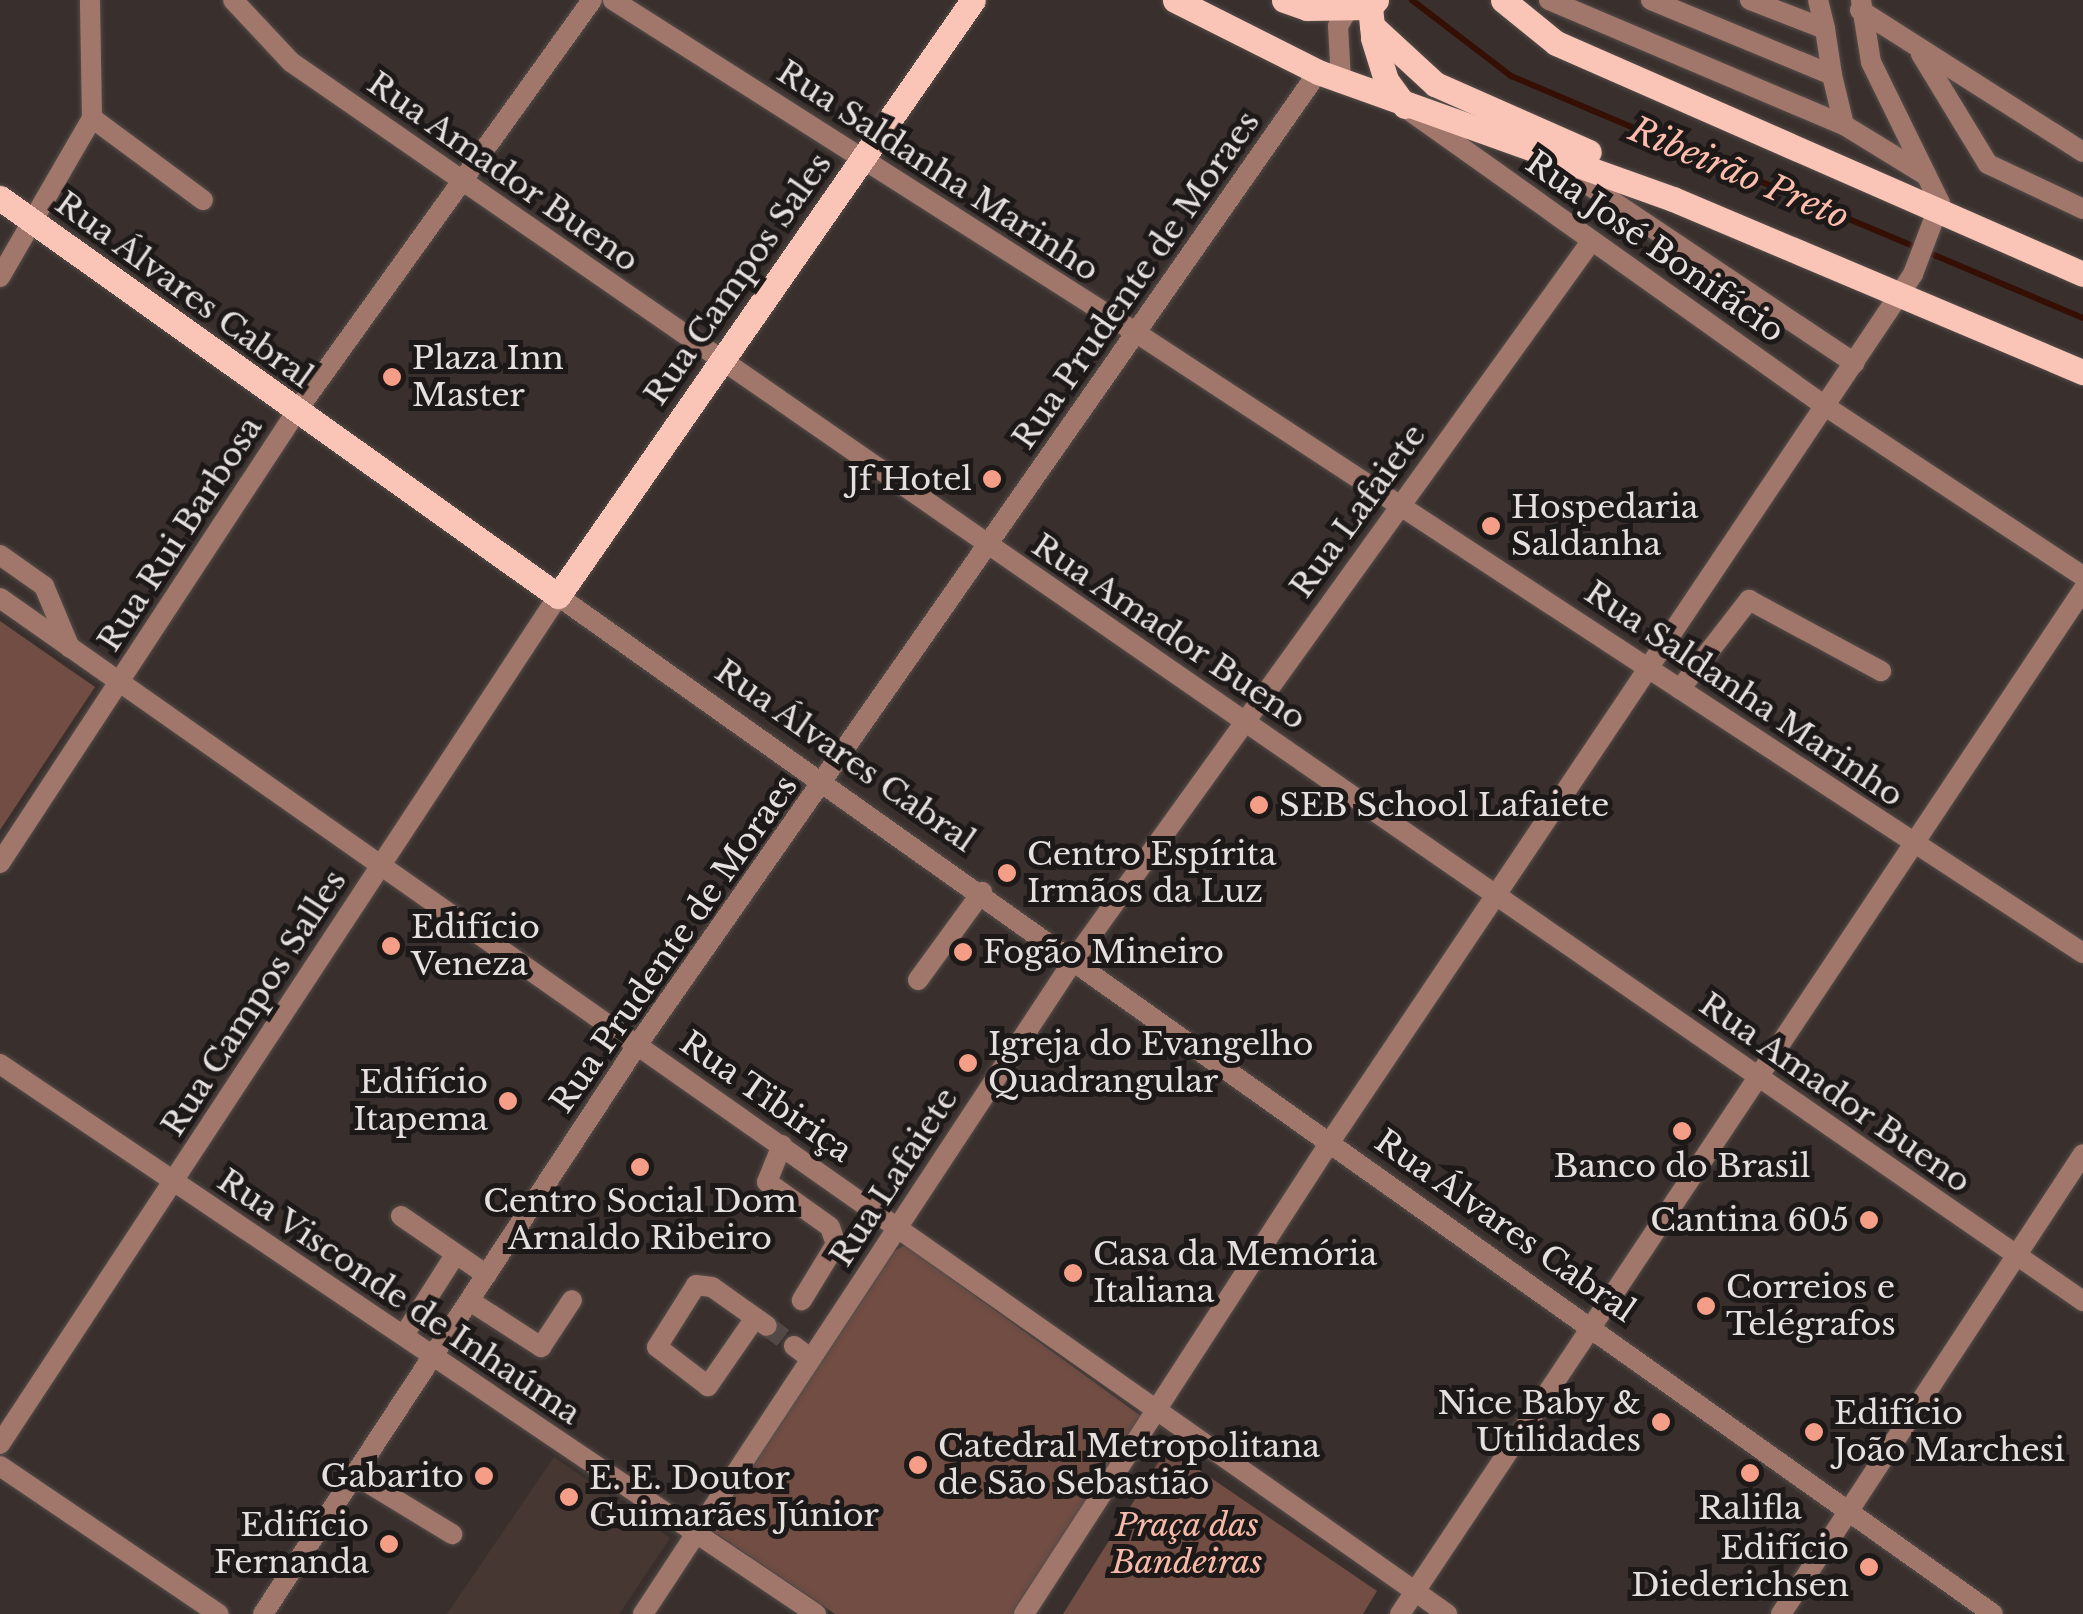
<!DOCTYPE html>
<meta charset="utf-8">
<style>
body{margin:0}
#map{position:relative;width:2083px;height:1614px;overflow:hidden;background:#39302d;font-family:"Libre Baskerville",serif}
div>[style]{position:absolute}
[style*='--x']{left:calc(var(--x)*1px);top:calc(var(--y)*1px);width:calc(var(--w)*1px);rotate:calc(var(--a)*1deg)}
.built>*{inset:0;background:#473733}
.green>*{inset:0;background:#714d43}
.stream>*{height:6px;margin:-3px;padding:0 3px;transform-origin:3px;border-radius:3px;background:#350e04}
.minor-tunnel>*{height:20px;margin-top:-10px;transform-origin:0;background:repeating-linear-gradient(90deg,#534a48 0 20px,transparent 0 30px)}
.roads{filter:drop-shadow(0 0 2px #554c49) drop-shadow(0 0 2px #554c49)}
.minor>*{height:20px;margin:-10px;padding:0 10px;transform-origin:10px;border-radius:10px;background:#a2776b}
.major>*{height:25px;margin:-12.5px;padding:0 12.5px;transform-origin:12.5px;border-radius:12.5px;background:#fac5b7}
.dots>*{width:28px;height:28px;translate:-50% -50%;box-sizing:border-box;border:5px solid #1d1918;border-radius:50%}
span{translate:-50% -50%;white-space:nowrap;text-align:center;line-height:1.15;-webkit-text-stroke:10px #1d1918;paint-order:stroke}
.street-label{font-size:32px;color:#e5dfde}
.poi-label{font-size:32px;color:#e5dfde}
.left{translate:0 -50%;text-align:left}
.right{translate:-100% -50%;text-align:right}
.park-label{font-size:32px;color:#f8baa8;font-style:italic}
.water-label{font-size:35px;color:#fcbdac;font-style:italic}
</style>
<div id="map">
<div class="built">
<i style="clip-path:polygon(554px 1457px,670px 1538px,619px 1614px,447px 1614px)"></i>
</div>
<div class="green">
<i style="clip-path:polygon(0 621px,95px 687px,0 830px)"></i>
<i style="clip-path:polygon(905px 1245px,1141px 1416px,1014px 1614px,835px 1614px,711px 1530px,890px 1253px)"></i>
<i style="clip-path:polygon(1167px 1448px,1377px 1591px,1363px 1614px,1063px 1614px)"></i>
</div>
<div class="stream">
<i style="--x:1412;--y:0;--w:125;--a:37.5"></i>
<i style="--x:1511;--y:76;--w:621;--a:22.93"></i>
</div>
<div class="minor-tunnel">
<i style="--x:767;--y:1326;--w:34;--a:37"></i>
</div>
<div class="roads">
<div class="minor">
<i style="--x:233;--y:0;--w:85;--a:46.9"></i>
<i style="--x:291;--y:62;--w:2179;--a:34.66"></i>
<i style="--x:613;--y:0;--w:619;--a:32.46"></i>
<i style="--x:1135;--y:332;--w:1133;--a:33.23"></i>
<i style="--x:1549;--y:0;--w:320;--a:23"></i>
<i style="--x:1651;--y:0;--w:196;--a:22.5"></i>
<i style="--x:1832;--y:75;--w:51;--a:76.5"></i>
<i style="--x:1844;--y:125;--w:94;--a:31.5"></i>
<i style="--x:1750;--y:0;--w:80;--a:21.1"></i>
<i style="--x:1825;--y:29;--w:47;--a:81.3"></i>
<i style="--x:1818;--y:0;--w:30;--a:76"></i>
<i style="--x:1860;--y:10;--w:264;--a:32.5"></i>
<i style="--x:1921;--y:54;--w:129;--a:58.7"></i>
<i style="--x:1988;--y:164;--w:105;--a:25.3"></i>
<i style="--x:1341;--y:81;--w:55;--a:-93.1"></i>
<i style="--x:1338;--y:26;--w:21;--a:-59"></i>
<i style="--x:1410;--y:111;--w:509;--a:35.41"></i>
<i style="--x:1825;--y:406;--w:309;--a:33.4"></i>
<i style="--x:92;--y:118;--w:138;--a:36.5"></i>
<i style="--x:1557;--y:164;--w:358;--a:33.8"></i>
<i style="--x:0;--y:277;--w:184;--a:-59.9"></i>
<i style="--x:92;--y:118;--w:118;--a:-91"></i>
<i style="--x:0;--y:555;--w:54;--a:35.2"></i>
<i style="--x:44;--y:586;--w:67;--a:67.2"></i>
<i style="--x:0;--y:598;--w:1768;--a:35.07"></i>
<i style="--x:1680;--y:689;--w:113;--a:-52.2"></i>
<i style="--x:1749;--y:600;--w:150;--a:28.3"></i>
<i style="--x:0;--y:863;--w:539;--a:-56.72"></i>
<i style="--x:296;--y:412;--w:507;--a:-54.3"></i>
<i style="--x:918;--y:980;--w:109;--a:-54"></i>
<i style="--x:0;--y:1064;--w:984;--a:33.98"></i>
<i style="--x:782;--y:1145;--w:40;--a:112"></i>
<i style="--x:767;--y:1182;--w:77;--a:35.5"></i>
<i style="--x:830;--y:1227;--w:18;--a:71"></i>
<i style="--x:836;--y:1244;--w:66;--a:121.3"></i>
<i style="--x:401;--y:1216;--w:104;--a:34.5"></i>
<i style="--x:470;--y:1301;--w:85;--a:32.9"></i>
<i style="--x:541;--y:1347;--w:56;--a:-56.6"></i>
<i style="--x:755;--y:1318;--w:83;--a:124.7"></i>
<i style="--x:708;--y:1386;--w:64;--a:-142.6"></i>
<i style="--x:657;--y:1347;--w:73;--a:-57.8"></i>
<i style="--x:696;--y:1285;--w:16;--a:7"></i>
<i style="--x:712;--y:1287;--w:67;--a:35.3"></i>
<i style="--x:404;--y:1335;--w:95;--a:-57.5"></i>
<i style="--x:794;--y:1346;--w:21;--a:37"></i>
<i style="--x:0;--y:1444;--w:1015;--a:-56.65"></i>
<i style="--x:558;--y:596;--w:1759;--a:35.35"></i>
<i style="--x:0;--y:1466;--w:264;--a:34.1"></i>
<i style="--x:355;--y:1475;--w:114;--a:31.3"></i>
<i style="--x:263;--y:1614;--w:682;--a:-56.66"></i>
<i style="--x:638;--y:1044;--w:1186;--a:-55.02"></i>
<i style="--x:643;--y:1614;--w:785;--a:-56.63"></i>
<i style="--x:1075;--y:958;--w:881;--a:-54.24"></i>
<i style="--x:1024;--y:1614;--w:563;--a:-57.04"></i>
<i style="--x:1330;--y:1142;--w:1046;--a:-56.11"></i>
<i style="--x:1913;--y:274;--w:76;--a:-69.2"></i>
<i style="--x:1940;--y:203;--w:157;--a:-116.1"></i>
<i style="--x:1871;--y:62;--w:63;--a:-99.2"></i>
<i style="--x:1400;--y:1614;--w:1231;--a:-56.3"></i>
<i style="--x:1781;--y:1614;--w:550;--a:-56.71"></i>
</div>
<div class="major">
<i style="--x:1175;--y:0;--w:160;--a:26.7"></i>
<i style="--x:1318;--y:72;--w:377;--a:19.7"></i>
<i style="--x:1673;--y:199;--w:445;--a:22.9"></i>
<i style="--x:1284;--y:0;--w:24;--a:19"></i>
<i style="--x:1307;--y:8;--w:63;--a:-0.9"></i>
<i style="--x:1376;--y:0;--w:9;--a:131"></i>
<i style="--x:1370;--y:7;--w:31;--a:84"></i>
<i style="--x:1373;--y:38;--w:44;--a:72.8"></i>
<i style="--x:1386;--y:80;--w:32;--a:54"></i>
<i style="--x:1503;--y:0;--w:68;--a:39.1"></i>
<i style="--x:1556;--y:43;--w:575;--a:23.67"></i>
<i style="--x:1372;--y:26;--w:86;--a:42.6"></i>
<i style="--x:1435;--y:84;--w:168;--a:23.8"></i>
<i style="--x:0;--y:198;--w:685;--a:35.5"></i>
<i style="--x:558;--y:596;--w:726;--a:-55.15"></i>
</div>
</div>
<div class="dots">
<i style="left:392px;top:377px;background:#f49e87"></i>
<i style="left:992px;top:479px;background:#f49e87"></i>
<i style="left:1491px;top:526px;background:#f49e87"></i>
<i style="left:1259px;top:805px;background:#f49e87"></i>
<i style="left:1007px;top:873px;background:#f49e87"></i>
<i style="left:391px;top:946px;background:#f49e87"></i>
<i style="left:963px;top:952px;background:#f49e87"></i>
<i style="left:968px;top:1063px;background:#f49e87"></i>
<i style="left:508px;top:1101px;background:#f49e87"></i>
<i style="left:1682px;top:1131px;background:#f49e87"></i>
<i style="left:640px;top:1167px;background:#f49e87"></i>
<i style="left:1869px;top:1220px;background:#f49e87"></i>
<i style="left:1073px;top:1273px;background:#f49e87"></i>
<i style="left:1706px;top:1306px;background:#f49e87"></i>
<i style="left:1661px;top:1422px;background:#f49e87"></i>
<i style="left:1814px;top:1432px;background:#f49e87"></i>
<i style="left:918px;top:1465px;background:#f49e87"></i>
<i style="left:1750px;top:1473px;background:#f49e87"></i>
<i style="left:484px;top:1476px;background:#f49e87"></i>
<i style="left:569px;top:1497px;background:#f49e87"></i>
<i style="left:389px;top:1544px;background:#f49e87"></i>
<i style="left:1869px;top:1567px;background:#f49e87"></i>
</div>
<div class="street-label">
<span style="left:938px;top:171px;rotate:33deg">Rua Saldanha Marinho</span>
<span style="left:503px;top:172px;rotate:35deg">Rua Amador Bueno</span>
<span style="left:1655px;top:247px;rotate:35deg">Rua José Bonifácio</span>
<span style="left:738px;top:279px;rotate:-55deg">Rua Campos Sales</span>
<span style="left:1136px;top:280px;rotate:-55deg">Rua Prudente de Moraes</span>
<span style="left:184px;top:290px;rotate:36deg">Rua Álvares Cabral</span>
<span style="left:1358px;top:511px;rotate:-54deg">Rua Lafaiete</span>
<span style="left:180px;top:534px;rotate:-57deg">Rua Rui Barbosa</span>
<span style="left:1169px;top:632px;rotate:34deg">Rua Amador Bueno</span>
<span style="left:1744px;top:694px;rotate:34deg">Rua Saldanha Marinho</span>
<span style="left:845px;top:756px;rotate:35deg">Rua Álvares Cabral</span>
<span style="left:674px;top:944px;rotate:-55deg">Rua Prudente de Moraes</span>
<span style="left:254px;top:1003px;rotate:-57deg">Rua Campos Salles</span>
<span style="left:1835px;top:1093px;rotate:35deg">Rua Amador Bueno</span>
<span style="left:766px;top:1097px;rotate:35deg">Rua Tibiriça</span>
<span style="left:894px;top:1177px;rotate:-57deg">Rua Lafaiete</span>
<span style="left:1505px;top:1226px;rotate:35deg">Rua Álvares Cabral</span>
<span style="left:399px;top:1297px;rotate:34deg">Rua Visconde de Inhaúma</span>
</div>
<div class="poi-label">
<span class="left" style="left:412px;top:377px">Plaza Inn<br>Master</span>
<span class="right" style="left:972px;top:479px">Jf Hotel</span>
<span class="left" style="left:1511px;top:526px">Hospedaria<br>Saldanha</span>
<span class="left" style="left:1279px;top:805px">SEB School Lafaiete</span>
<span class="left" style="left:1027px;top:873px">Centro Espírita<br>Irmãos da Luz</span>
<span class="left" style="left:411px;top:946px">Edifício<br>Veneza</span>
<span class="left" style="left:983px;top:952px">Fogão Mineiro</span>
<span class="left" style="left:988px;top:1063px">Igreja do Evangelho<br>Quadrangular</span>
<span class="right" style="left:488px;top:1101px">Edifício<br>Itapema</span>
<span style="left:1682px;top:1166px">Banco do Brasil</span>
<span style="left:640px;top:1220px">Centro Social Dom<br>Arnaldo Ribeiro</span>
<span class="right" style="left:1849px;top:1220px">Cantina 605</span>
<span class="left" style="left:1093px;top:1273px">Casa da Memória<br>Italiana</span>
<span class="left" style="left:1726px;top:1306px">Correios e<br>Telégrafos</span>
<span class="right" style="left:1641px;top:1422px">Nice Baby &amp;<br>Utilidades</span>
<span class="left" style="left:1834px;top:1432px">Edifício<br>João Marchesi</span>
<span class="left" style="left:938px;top:1465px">Catedral Metropolitana<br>de São Sebastião</span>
<span class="right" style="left:464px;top:1476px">Gabarito</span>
<span class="left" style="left:589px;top:1497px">E. E. Doutor<br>Guimarães Júnior</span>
<span style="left:1750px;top:1508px">Ralifla</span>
<span class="right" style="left:369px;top:1544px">Edifício<br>Fernanda</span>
<span class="right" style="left:1849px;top:1567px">Edifício<br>Diederichsen</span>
</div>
<div class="park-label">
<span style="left:1187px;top:1544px">Praça das<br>Bandeiras</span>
</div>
<div class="water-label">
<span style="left:1739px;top:173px;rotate:23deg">Ribeirão Preto</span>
</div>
</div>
